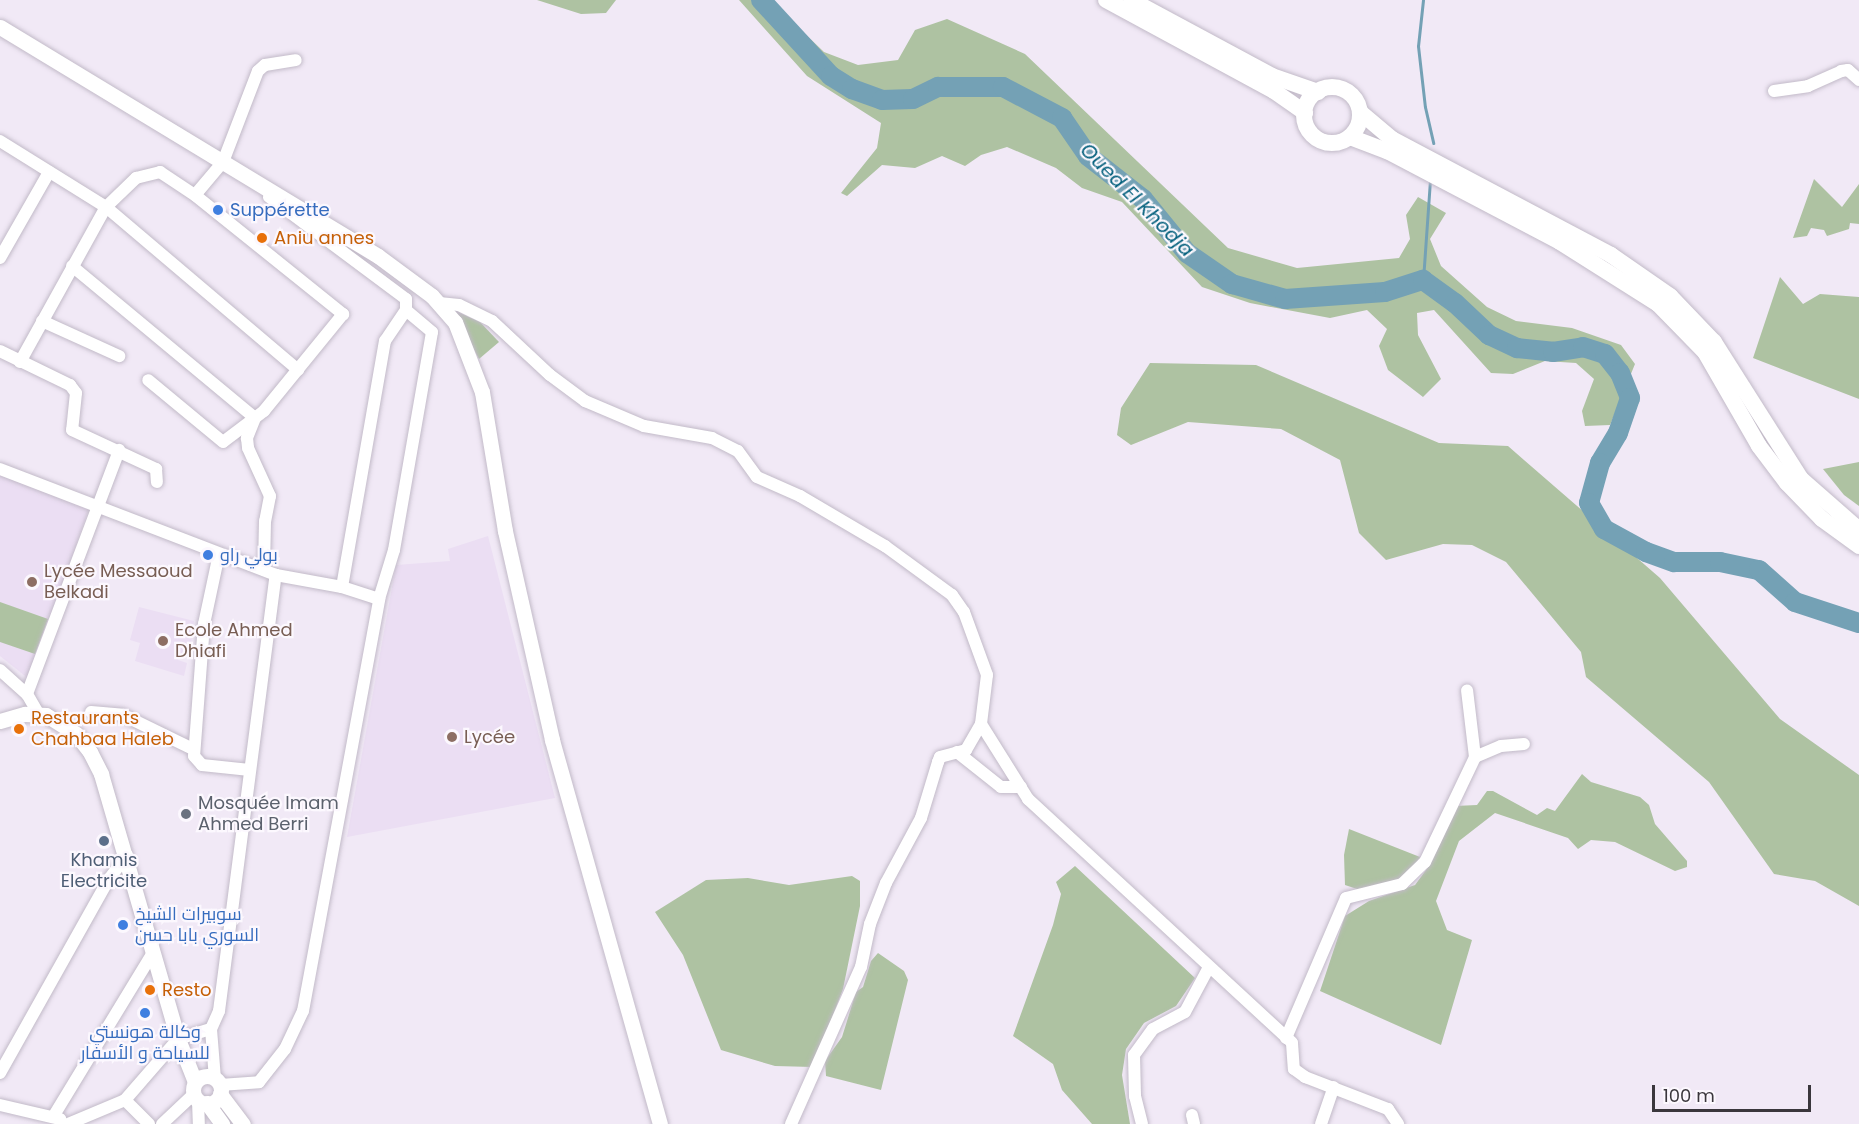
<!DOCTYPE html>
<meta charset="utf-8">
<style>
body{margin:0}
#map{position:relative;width:1859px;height:1124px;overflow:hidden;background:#f1e9f6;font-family:Poppins,Cairo,sans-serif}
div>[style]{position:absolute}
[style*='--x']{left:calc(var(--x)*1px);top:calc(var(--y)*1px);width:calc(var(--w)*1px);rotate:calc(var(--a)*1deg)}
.built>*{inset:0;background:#ebdef3}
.green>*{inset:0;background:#aec2a2}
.stream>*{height:3px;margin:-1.5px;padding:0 1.5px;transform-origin:1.5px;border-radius:1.5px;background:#74a1b5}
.river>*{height:20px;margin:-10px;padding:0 10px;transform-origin:10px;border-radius:10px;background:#74a1b5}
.roads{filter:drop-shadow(0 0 2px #c2bac8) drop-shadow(0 0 2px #c2bac8)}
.minor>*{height:12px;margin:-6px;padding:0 6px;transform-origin:6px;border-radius:6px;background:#fff}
.major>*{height:15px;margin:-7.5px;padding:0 7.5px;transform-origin:7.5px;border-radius:7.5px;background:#fff}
.major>.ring{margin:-7.5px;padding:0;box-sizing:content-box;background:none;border:15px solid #fff;border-radius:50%}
.highway>*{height:16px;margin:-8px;padding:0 8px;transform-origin:8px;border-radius:8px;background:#fff}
.highway>.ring{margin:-8px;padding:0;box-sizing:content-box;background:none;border:16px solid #fff;border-radius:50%}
.dots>*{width:16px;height:16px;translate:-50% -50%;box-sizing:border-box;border:3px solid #fcf8fe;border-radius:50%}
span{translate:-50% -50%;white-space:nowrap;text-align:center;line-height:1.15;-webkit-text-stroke:4.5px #fcf8fe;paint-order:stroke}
.shop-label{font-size:18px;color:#366cbe}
.left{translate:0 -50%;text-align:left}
.food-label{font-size:18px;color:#c56008}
.education-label{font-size:18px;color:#785e54}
.worship-label{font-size:18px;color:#5b616d}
.service-label{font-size:18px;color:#4e5e75}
.water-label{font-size:20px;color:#035f7c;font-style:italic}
.scale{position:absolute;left:1652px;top:1085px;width:159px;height:27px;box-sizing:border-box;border:3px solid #3a363c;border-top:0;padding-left:8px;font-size:18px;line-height:21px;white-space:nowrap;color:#3a363c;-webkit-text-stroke:4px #fcf8fe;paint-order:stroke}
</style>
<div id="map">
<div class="built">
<i style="clip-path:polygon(0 474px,89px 508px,30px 680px,0 656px)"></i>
<i style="clip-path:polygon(488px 536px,555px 798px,347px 837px,396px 565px,450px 561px,448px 549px)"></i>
<i style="clip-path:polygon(139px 607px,194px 621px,190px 652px,185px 656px,179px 654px,178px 660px,187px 663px,184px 676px,135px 661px,140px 643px,130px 640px)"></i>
</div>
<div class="green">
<i style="clip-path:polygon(537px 0,616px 0,606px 13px,581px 14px)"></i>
<i style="clip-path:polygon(739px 0,770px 0,824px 52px,858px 65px,898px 60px,915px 30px,947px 19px,1025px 54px,1228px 248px,1297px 268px,1399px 258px,1410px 239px,1406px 215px,1418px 197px,1446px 213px,1430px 239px,1441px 266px,1487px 307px,1516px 321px,1572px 328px,1621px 345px,1635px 364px,1610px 425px,1585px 426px,1582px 411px,1594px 379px,1576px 363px,1545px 361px,1513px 374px,1491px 373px,1434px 310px,1417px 313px,1418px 335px,1441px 379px,1423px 397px,1388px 370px,1379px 346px,1387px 329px,1367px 310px,1330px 318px,1250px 303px,1202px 287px,1122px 202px,1082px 188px,1056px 168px,1007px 147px,981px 155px,965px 166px,942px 156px,915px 168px,882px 165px,847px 196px,841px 193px,877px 148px,881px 123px,807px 76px)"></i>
<i style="clip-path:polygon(1814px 179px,1842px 207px,1859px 184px,1859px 224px,1850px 223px,1849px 229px,1827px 236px,1824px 230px,1811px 228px,1807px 236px,1793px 238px)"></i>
<i style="clip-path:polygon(1780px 277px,1803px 304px,1820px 294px,1859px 297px,1859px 399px,1753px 358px)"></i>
<i style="clip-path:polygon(453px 310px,480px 322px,499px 342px,479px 359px)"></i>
<i style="clip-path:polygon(1150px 363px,1256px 365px,1439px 443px,1508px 446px,1660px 578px,1780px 719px,1859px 775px,1859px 906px,1815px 881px,1774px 874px,1709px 782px,1586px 677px,1581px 652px,1506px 562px,1472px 545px,1443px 544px,1386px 560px,1359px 533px,1340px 460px,1281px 429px,1188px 422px,1131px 445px,1117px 435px,1121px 408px)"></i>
<i style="clip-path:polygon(1859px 462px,1859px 506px,1844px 495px,1823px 469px)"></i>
<i style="clip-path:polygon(0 602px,48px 619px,35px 654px,0 642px)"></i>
<i style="clip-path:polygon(1582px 774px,1591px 782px,1640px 797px,1649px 805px,1655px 824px,1687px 861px,1687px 867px,1675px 871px,1615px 842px,1591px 840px,1578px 849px,1568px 838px,1495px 813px,1459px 841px,1436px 901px,1447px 930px,1472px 940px,1441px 1045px,1320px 991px,1345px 916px,1369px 901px,1415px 885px,1429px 866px,1455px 806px,1477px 805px,1487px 791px,1493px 791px,1537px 815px,1547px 808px,1555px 811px)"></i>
<i style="clip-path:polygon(1349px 829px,1420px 857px,1409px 874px,1390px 886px,1357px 889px,1345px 885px,1344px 855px)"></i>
<i style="clip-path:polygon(1075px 866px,1195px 978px,1176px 1006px,1144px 1023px,1126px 1049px,1122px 1075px,1130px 1124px,1092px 1124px,1062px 1090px,1053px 1064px,1013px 1036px,1053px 925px,1061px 894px,1056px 882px)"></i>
<i style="clip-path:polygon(852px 876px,860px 881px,860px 906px,843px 989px,813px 1067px,775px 1066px,721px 1050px,683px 955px,655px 912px,706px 880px,748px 878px,789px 885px)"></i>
<i style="clip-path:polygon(878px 953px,904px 971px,908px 980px,881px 1090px,826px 1076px,825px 1061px,842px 1037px,856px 992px,863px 987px,871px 961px)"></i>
</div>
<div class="stream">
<i style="--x:1423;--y:0;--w:46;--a:96.2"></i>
<i style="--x:1418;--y:46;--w:61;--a:83.5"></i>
<i style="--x:1425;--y:107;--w:37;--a:77"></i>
<i style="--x:1423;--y:280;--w:99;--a:-86"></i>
</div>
<div class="river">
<i style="--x:761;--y:0;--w:103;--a:47.4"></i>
<i style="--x:831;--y:76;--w:25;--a:32"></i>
<i style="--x:852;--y:89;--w:32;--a:20"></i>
<i style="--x:882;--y:100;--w:31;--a:-2"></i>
<i style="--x:913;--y:99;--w:28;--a:-26"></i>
<i style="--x:938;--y:87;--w:65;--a:0"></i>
<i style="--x:1003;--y:87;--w:67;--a:27.7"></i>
<i style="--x:1062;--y:118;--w:46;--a:55.6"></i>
<i style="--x:1088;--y:156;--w:70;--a:38"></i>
<i style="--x:1143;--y:199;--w:70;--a:50.8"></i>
<i style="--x:1187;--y:253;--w:55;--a:34.6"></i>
<i style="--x:1232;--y:284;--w:55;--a:15.8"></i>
<i style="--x:1285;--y:299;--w:100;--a:-4"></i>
<i style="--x:1385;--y:292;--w:40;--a:-18"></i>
<i style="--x:1423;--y:280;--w:39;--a:36"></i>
<i style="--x:1455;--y:303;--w:47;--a:43.3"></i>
<i style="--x:1489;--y:335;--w:31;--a:25"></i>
<i style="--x:1517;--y:348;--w:36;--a:6"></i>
<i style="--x:1553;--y:352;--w:30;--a:-9"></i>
<i style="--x:1583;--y:347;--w:23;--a:18"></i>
<i style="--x:1605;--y:354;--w:24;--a:52"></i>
<i style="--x:1620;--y:373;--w:27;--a:68"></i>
<i style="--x:1630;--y:398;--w:37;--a:109"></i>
<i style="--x:1618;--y:433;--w:35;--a:121"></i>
<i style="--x:1600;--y:463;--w:41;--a:105.4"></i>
<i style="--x:1589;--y:503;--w:30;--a:60"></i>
<i style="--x:1604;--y:529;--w:48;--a:28.7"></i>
<i style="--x:1646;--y:552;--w:30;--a:20"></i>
<i style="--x:1674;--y:562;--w:46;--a:0"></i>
<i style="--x:1720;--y:562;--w:40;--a:12"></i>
<i style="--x:1759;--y:570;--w:48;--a:41.6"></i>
<i style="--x:1795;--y:602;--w:67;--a:18.2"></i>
</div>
<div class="roads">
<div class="minor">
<i style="--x:1774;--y:91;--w:34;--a:-8"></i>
<i style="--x:1808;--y:86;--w:36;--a:-24"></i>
<i style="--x:1841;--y:71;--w:7;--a:-8"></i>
<i style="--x:1848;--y:70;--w:15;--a:42"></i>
<i style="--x:0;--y:141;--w:125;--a:31.9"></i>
<i style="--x:106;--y:207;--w:252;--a:40.3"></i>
<i style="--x:195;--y:195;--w:43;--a:-49.7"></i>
<i style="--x:223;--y:162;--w:97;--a:-69"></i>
<i style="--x:258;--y:71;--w:9;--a:-41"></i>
<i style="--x:265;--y:65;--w:31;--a:-9"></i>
<i style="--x:0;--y:258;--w:99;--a:-60.3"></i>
<i style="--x:72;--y:266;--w:238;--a:39.7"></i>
<i style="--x:439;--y:303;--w:20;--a:6"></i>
<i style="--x:459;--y:305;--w:37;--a:26"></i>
<i style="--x:492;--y:321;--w:79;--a:43"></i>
<i style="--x:550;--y:375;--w:44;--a:36.6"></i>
<i style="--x:585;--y:401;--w:64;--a:23"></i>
<i style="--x:644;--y:426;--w:69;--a:10"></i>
<i style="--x:712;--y:438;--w:29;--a:27"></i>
<i style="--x:738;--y:451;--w:32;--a:54"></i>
<i style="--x:757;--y:477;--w:47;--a:23.8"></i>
<i style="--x:800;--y:496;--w:99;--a:30.5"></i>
<i style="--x:885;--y:546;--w:83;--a:36.2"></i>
<i style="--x:952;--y:595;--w:21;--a:55"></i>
<i style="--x:964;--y:612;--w:67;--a:69.9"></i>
<i style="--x:987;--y:675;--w:49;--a:97"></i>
<i style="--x:981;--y:724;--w:89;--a:57.9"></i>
<i style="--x:1028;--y:799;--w:359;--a:42.7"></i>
<i style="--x:1292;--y:1043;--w:26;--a:86"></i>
<i style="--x:1294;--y:1069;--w:14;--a:36"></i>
<i style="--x:1305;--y:1077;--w:89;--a:21.1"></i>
<i style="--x:1388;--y:1109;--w:18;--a:56"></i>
<i style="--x:42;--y:321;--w:85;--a:24.4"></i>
<i style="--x:0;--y:351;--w:78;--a:25.9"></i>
<i style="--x:70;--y:385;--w:10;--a:53"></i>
<i style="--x:76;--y:393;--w:37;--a:96"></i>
<i style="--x:72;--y:430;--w:93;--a:24.9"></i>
<i style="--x:156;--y:469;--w:13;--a:86"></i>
<i style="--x:20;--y:362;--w:177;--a:-61"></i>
<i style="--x:106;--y:207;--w:42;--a:-44"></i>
<i style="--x:136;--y:178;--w:25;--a:-14"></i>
<i style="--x:160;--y:172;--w:43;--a:33.7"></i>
<i style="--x:196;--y:196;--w:189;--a:38.8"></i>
<i style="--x:343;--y:314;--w:125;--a:129.2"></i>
<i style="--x:264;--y:411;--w:51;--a:142.9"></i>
<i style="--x:223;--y:442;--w:97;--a:-140.4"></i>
<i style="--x:255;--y:418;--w:22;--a:112"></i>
<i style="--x:247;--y:438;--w:10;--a:84"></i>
<i style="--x:248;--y:448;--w:53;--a:65.4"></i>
<i style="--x:270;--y:496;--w:25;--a:101"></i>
<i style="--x:265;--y:521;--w:49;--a:91.2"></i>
<i style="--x:0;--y:469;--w:296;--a:21"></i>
<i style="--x:276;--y:575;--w:67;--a:10.3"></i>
<i style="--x:219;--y:554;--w:72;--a:102.1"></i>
<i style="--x:204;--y:624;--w:132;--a:94.3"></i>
<i style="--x:194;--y:756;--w:12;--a:48"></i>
<i style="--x:202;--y:765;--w:48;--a:5.9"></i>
<i style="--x:379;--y:599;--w:51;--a:-73"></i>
<i style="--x:394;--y:550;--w:221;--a:-80.1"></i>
<i style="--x:432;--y:332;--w:34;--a:-140"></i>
<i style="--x:0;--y:670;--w:36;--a:42"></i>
<i style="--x:27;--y:694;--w:22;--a:60"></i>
<i style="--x:27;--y:694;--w:261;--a:-69.3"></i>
<i style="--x:91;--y:712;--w:32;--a:5"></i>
<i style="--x:123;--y:715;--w:78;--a:25.9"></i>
<i style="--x:957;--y:752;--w:56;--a:38.5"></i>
<i style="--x:1001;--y:787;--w:20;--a:0"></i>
<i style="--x:1475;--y:757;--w:28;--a:-23"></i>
<i style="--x:1501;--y:746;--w:23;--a:-5"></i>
<i style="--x:1286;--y:1038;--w:152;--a:-66.8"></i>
<i style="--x:1346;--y:898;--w:58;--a:-14"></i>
<i style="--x:1402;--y:884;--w:32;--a:-44"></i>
<i style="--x:1425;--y:862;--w:116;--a:-64.5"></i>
<i style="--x:1475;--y:757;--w:67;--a:-96.8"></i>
<i style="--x:0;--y:1073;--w:223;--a:-60.7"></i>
<i style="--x:109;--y:879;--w:30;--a:-53"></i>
<i style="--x:215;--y:1079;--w:50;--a:-94.6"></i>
<i style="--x:211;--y:1029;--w:20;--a:-66"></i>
<i style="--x:219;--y:1011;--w:440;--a:-82.6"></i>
<i style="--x:220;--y:1085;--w:39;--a:-4"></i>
<i style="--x:259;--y:1082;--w:42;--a:-51.8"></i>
<i style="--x:285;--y:1049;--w:42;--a:-64.7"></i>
<i style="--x:303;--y:1011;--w:419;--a:-79.5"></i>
<i style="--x:379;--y:599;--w:39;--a:-162"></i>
<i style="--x:342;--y:587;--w:250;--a:-80.1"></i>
<i style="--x:385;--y:341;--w:37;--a:-56"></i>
<i style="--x:406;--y:310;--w:11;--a:-90"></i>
<i style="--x:406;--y:299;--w:171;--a:-143.3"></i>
<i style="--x:125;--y:1100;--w:34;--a:45"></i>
<i style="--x:198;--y:1100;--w:24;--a:88"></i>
<i style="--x:0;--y:1105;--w:62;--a:13.1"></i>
<i style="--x:1192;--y:1115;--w:9;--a:77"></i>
<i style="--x:53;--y:1117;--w:191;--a:-58.7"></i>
<i style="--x:68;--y:1124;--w:62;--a:-22.8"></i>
<i style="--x:125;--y:1100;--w:81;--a:-49"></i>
<i style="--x:178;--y:1039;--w:34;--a:-17"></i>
<i style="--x:162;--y:1124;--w:44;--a:-43.2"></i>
<i style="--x:791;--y:1124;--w:172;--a:-66"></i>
<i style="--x:861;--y:967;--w:44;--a:-78.2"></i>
<i style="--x:870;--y:924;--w:44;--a:-68.7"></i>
<i style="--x:886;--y:883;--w:74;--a:-61.7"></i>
<i style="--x:921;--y:818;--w:59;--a:-73.1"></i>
<i style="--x:938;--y:762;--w:5;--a:-68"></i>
<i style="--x:940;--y:757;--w:27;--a:-15"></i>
<i style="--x:966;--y:750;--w:30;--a:-60"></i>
<i style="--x:1142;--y:1124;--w:29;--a:-104"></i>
<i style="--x:1135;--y:1096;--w:41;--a:-91.4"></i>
<i style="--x:1134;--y:1055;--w:32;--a:-54"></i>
<i style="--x:1153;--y:1029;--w:36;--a:-28"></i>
<i style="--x:1185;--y:1012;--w:49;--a:-61.9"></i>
<i style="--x:1321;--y:1124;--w:39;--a:-71"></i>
</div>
<div class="major">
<i style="--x:0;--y:27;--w:442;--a:31.2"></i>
<i style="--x:378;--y:256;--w:67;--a:36.5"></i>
<i style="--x:432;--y:296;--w:35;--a:49"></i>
<i style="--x:455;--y:322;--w:75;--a:68.9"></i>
<i style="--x:482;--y:392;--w:141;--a:80.6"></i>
<i style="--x:505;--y:531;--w:214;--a:77.3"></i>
<i style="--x:552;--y:740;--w:399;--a:74.3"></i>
<i style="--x:0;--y:721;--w:26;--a:-16"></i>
<i style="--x:25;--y:714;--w:21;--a:3"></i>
<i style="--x:46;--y:715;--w:36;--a:32"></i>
<i style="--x:76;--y:734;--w:23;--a:52"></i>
<i style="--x:90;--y:752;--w:25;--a:63"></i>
<i style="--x:101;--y:774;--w:276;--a:73.8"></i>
<i style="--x:178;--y:1039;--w:46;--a:68.4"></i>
<i class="ring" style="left:193px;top:1076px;width:13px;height:13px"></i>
<i style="--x:220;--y:1094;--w:38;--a:53"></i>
<i style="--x:207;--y:1103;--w:26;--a:54"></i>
</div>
<div class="highway">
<i style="--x:1106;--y:0;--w:191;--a:28.4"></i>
<i style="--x:1274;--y:91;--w:38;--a:35"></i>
<i style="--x:1131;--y:0;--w:160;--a:28.3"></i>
<i style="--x:1272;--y:76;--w:49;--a:19.2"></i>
<i class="ring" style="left:1304px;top:87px;width:40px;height:40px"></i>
<i style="--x:1360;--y:112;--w:42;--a:40.2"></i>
<i style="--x:1392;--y:139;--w:248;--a:27.9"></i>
<i style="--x:1611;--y:255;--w:72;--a:34.8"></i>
<i style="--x:1670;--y:296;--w:64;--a:46.3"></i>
<i style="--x:1714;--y:342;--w:162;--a:57.6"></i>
<i style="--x:1801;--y:479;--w:77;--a:41.3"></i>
<i style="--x:1350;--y:137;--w:40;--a:21"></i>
<i style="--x:1387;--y:151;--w:195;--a:27.7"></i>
<i style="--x:1560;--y:242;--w:116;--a:32.3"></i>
<i style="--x:1658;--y:304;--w:67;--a:45.6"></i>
<i style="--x:1705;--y:352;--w:108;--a:60.1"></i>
<i style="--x:1759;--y:446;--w:46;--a:52.9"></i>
<i style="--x:1787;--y:483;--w:50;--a:45.8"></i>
<i style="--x:1822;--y:519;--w:46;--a:36.1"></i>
</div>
</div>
<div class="dots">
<i style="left:218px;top:210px;background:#3f7fe0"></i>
<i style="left:262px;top:238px;background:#e8710a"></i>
<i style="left:208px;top:555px;background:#3f7fe0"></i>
<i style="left:32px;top:582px;background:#8d6e63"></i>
<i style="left:163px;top:641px;background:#8d6e63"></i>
<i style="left:19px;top:729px;background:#e8710a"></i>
<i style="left:452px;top:737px;background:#8d6e63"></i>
<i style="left:186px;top:814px;background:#6b7280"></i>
<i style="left:104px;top:841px;background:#5c6f8a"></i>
<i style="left:123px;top:925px;background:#3f7fe0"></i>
<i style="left:150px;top:990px;background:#e8710a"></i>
<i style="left:145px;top:1013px;background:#3f7fe0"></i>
</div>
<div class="shop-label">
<span class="left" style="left:230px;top:210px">Suppérette</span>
<span class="left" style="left:220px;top:555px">بولي راو</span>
<span class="left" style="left:135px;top:925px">سوبيرات الشيخ<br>السوري بابا حسن</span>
<span style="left:145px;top:1043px">وكالة هونستي<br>للسياحة و الأسفار</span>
</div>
<div class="food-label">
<span class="left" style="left:274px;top:238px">Aniu annes</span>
<span class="left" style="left:31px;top:729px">Restaurants<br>Chahbaa Haleb</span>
<span class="left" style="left:162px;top:990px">Resto</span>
</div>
<div class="education-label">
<span class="left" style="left:44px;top:582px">Lycée Messaoud<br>Belkadi</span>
<span class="left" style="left:175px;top:641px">Ecole Ahmed<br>Dhiafi</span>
<span class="left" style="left:464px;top:737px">Lycée</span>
</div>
<div class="worship-label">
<span class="left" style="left:198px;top:814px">Mosquée Imam<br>Ahmed Berri</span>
</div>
<div class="service-label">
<span style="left:104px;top:871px">Khamis<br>Electricite</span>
</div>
<div class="water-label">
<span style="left:1137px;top:200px;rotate:45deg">Oued El Khodja</span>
</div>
<div class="scale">100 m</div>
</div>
